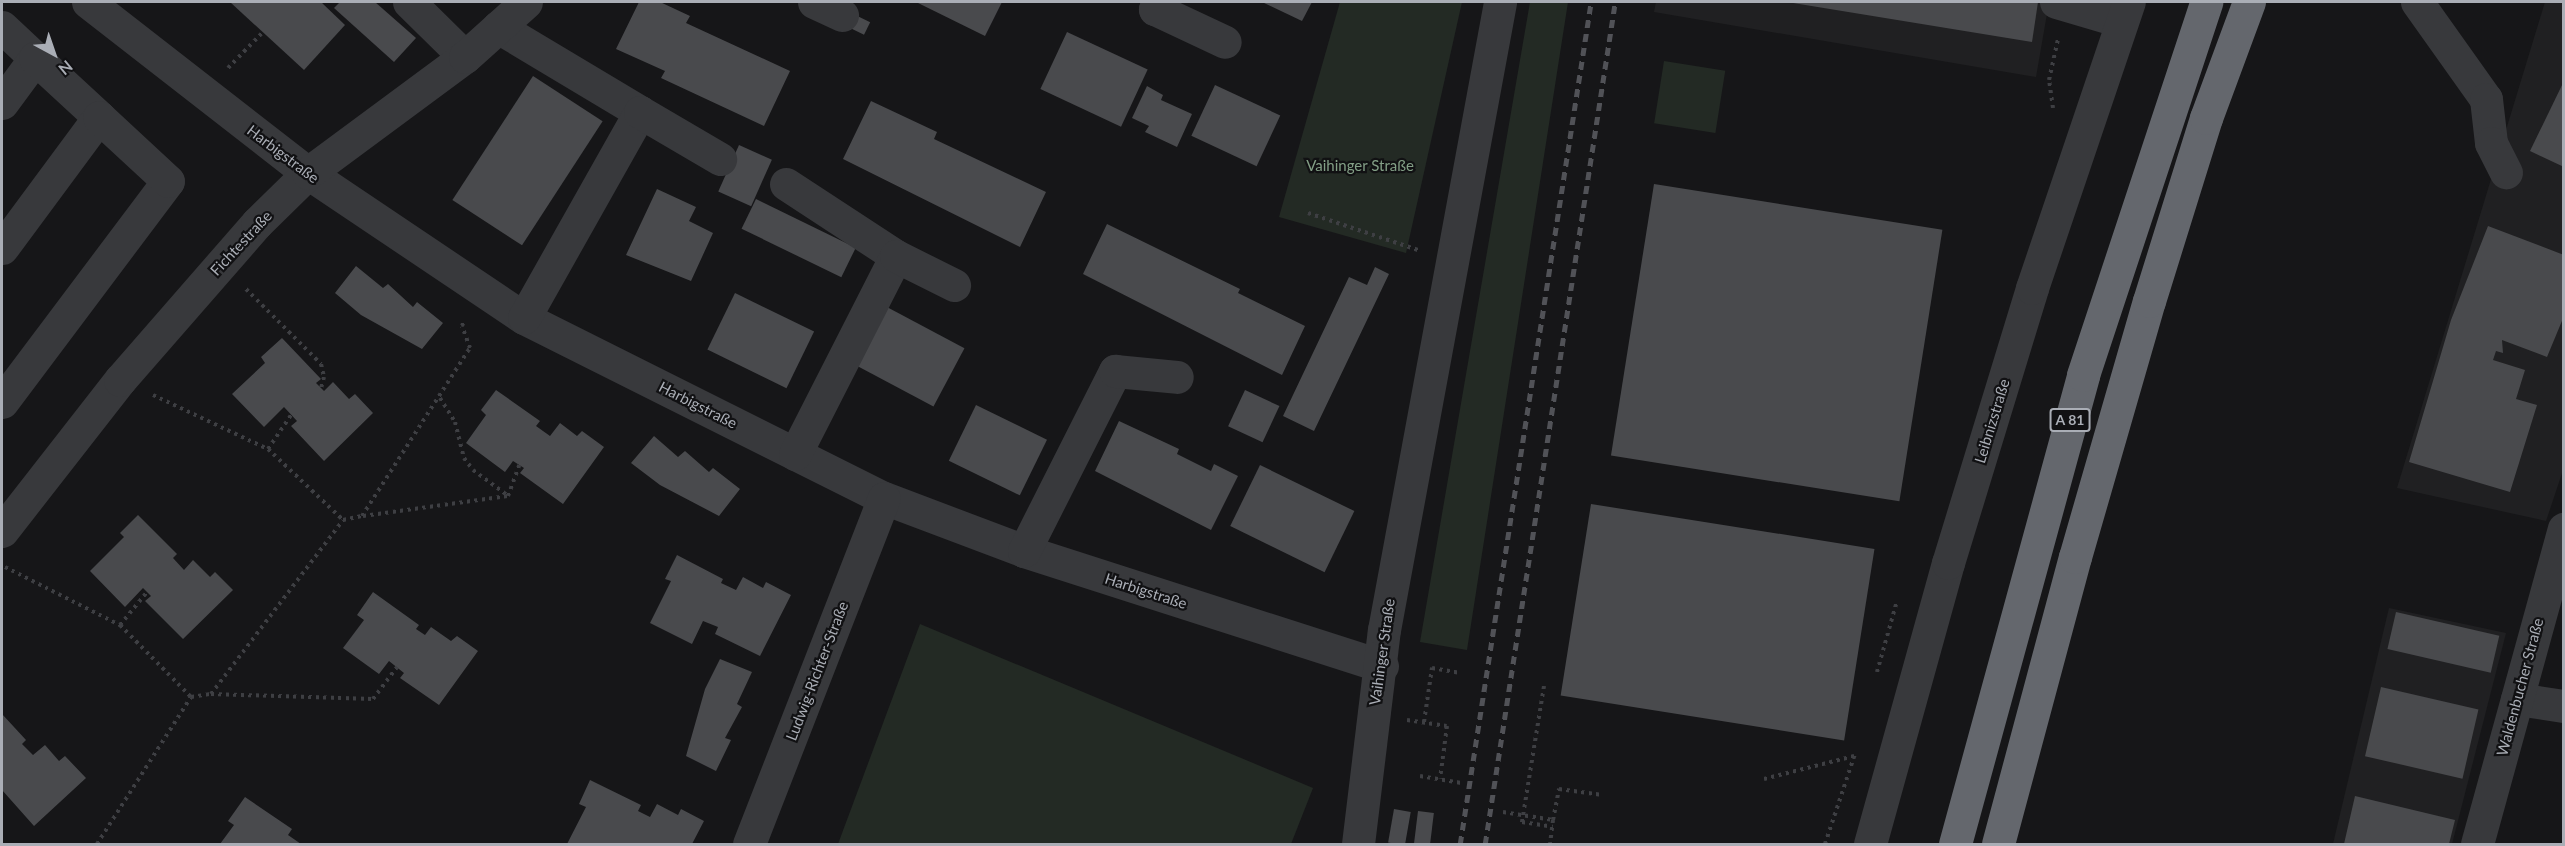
<!DOCTYPE html>
<meta charset="utf-8">
<style>
body{margin:0}
#map{position:relative;width:2565px;height:846px;overflow:hidden;background:#161618;font-family:Lato,sans-serif}
div>[style]{position:absolute}
[style*='--x']{left:calc(var(--x)*1px);top:calc(var(--y)*1px);width:calc(var(--w)*1px);rotate:calc(var(--a)*1deg)}
.built>*{inset:0;background:#202022}
.green>*{inset:0;background:#232a24;transform-origin:0 0}
.building>*{inset:0;background:#494a4d;transform-origin:0 0}
.path>*{height:4px;margin-top:-2px;transform-origin:0;background:repeating-linear-gradient(90deg,#3e3f43 0 3px,transparent 0 7.5px)}
.minor>*{height:33px;margin:-16.5px;padding:0 16.5px;transform-origin:16.5px;border-radius:16.5px;background:#38393c}
.highway>*{height:33px;margin:-16.5px;padding:0 16.5px;transform-origin:16.5px;border-radius:16.5px;background:#64676d}
.rail>*{height:4.5px;margin-top:-2.25px;transform-origin:0;background:repeating-linear-gradient(90deg,#515257 0 8px,transparent 0 14px)}
span{translate:-50% -50%;white-space:nowrap;text-align:center;line-height:1.15;-webkit-text-stroke:4.5px #111113;paint-order:stroke}
.shield-label span{padding:2px 4px;background:#111113;border:2px solid;border-radius:4px;-webkit-text-stroke-width:0}
.shield-label{font-size:14px;color:#aaaeb6;font-weight:700}
.street-label{font-size:15px;color:#aaaeb6}
.park-label{font-size:15px;color:#839f86}
.frame{position:absolute;inset:0;border:3px solid #aaaeb6;pointer-events:none}
.north{position:absolute;left:24px;top:24px;width:60px;height:60px;-webkit-text-stroke:4px #111113;paint-order:stroke;rotate:140deg;font-size:16px;font-weight:700;line-height:24px;text-align:center;color:#aaaeb6}
.north::after{content:'';display:block;margin:auto;width:21px;height:27px;background:#aaaeb6;clip-path:polygon(50% 0,100% 100%,50% 72%,0 100%)}
</style>
<div id="map">
<div class="built">
<i style="clip-path:polygon(1656px 2px,2049px 2px,2036px 77px,1654px 12px)"></i>
<i style="clip-path:polygon(2545px 2px,2563px 2px,2563px 470px,2546px 521px,2397px 488px)"></i>
<i style="clip-path:polygon(2389px 608px,2506px 633px,2452px 844px,2333px 844px)"></i>
</div>
<div class="green">
<i style="clip-path:polygon(1340px 2px,1462px 2px,1406px 253px,1279px 217px)"></i>
<i style="clip-path:polygon(1530px 2px,1568px 2px,1467px 650px,1420px 642px)"></i>
<i style="left:1664px;top:61px;width:62px;height:63px;rotate:9deg"></i>
<i style="clip-path:polygon(920px 624px,1313px 788px,1291px 844px,838px 844px)"></i>
</div>
<div class="building">
<i style="clip-path:polygon(230px 2px,321px 2px,345px 25px,304px 70px)"></i>
<i style="clip-path:polygon(340px 2px,375px 2px,416px 38px,394px 62px,334px 8px)"></i>
<i style="clip-path:polygon(639px 2px,660px 2px,690px 16px,686px 23px,790px 71px,764px 126px,661px 78px,665px 71px,616px 49px)"></i>
<i style="clip-path:polygon(916px 2px,1002px 2px,985px 36px)"></i>
<i style="clip-path:polygon(1262px 2px,1312px 2px,1302px 21px)"></i>
<i style="clip-path:polygon(1787px 2px,2038px 2px,2032px 42px)"></i>
<i style="left:845px;top:10px;width:28px;height:14px;rotate:26deg"></i>
<i style="left:1067px;top:32px;width:89px;height:63px;rotate:25deg"></i>
<i style="left:533px;top:76px;width:83px;height:148px;rotate:33deg"></i>
<i style="clip-path:polygon(2564px 81px,2564px 167px,2530px 151px)"></i>
<i style="left:1215px;top:85px;width:72px;height:56px;rotate:25deg"></i>
<i style="clip-path:polygon(1147px 86px,1163px 95px,1161px 100px,1192px 114px,1177px 147px,1145px 132px,1149px 126px,1132px 118px)"></i>
<i style="clip-path:polygon(871px 101px,937px 132px,934px 139px,1046px 192px,1020px 247px,843px 159px)"></i>
<i style="left:739px;top:145px;width:36px;height:51px;rotate:24deg"></i>
<i style="left:1654px;top:184px;width:292px;height:275px;rotate:9deg"></i>
<i style="clip-path:polygon(657px 189px,696px 207px,689px 221px,713px 233px,691px 281px,626px 255px)"></i>
<i style="left:756px;top:199px;width:111px;height:33px;rotate:26deg"></i>
<i style="clip-path:polygon(1107px 224px,1240px 289px,1238px 293px,1305px 326px,1282px 375px,1083px 274px)"></i>
<i style="clip-path:polygon(2488px 226px,2564px 255px,2564px 316px,2547px 357px,2502px 340px,2503px 353px,2496px 351px,2493px 360px,2525px 370px,2516px 399px,2537px 405px,2510px 492px,2409px 462px,2451px 320px)"></i>
<i style="clip-path:polygon(356px 266px,383px 288px,388px 284px,413px 307px,417px 302px,443px 323px,422px 349px,361px 315px,335px 293px)"></i>
<i style="clip-path:polygon(1375px 267px,1389px 274px,1314px 431px,1283px 416px,1349px 277px,1367px 285px)"></i>
<i style="left:735px;top:293px;width:88px;height:63px;rotate:26deg"></i>
<i style="left:885px;top:306px;width:90px;height:66px;rotate:28deg"></i>
<i style="clip-path:polygon(282px 338px,321px 379px,316px 383px,324px 391px,333px 382px,349px 399px,355px 394px,373px 413px,324px 461px,291px 426px,297px 421px,284px 407px,264px 427px,232px 394px,265px 363px,261px 357px)"></i>
<i style="clip-path:polygon(496px 390px,540px 421px,536px 426px,550px 436px,560px 423px,577px 436px,582px 431px,604px 447px,563px 504px,520px 473px,524px 468px,513px 461px,505px 472px,466px 443px,486px 415px,481px 410px)"></i>
<i style="left:1245px;top:390px;width:38px;height:40px;rotate:25deg"></i>
<i style="left:976px;top:405px;width:79px;height:62px;rotate:26deg"></i>
<i style="clip-path:polygon(1119px 421px,1179px 449px,1177px 454px,1211px 471px,1214px 464px,1238px 476px,1211px 530px,1095px 471px)"></i>
<i style="clip-path:polygon(654px 436px,678px 457px,685px 451px,709px 472px,713px 468px,740px 489px,719px 516px,660px 485px,631px 463px)"></i>
<i style="left:1260px;top:465px;width:105px;height:68px;rotate:26deg"></i>
<i style="left:1591px;top:504px;width:287px;height:194px;rotate:9deg"></i>
<i style="clip-path:polygon(138px 515px,177px 554px,173px 558px,184px 570px,193px 560px,210px 577px,215px 572px,233px 590px,183px 639px,145px 601px,151px 596px,143px 588px,125px 607px,90px 571px,124px 537px,120px 533px)"></i>
<i style="clip-path:polygon(677px 555px,723px 579px,721px 583px,736px 590px,743px 577px,763px 588px,766px 582px,791px 595px,760px 656px,715px 634px,718px 627px,703px 621px,692px 644px,650px 623px,671px 581px,665px 579px)"></i>
<i style="clip-path:polygon(373px 592px,419px 625px,416px 629px,425px 635px,431px 627px,451px 641px,457px 636px,478px 651px,439px 705px,400px 678px,404px 673px,389px 661px,379px 674px,343px 648px,364px 620px,357px 615px)"></i>
<i style="left:2396px;top:612px;width:106px;height:38px;rotate:13deg"></i>
<i style="clip-path:polygon(720px 659px,752px 672px,737px 704px,742px 707px,725px 738px,731px 740px,716px 771px,686px 756px,705px 689px)"></i>
<i style="left:2381px;top:687px;width:100px;height:71px;rotate:13deg"></i>
<i style="clip-path:polygon(2px 714px,26px 740px,22px 744px,33px 755px,45px 745px,59px 761px,65px 756px,86px 778px,34px 826px,2px 790px)"></i>
<i style="clip-path:polygon(590px 780px,641px 805px,638px 811px,650px 817px,657px 804px,678px 815px,681px 809px,704px 821px,692px 844px,567px 844px,586px 807px,579px 804px)"></i>
<i style="clip-path:polygon(2355px 796px,2455px 820px,2449px 844px,2344px 844px)"></i>
<i style="clip-path:polygon(245px 797px,292px 829px,288px 835px,301px 844px,220px 844px,234px 825px,228px 821px)"></i>
<i style="left:1394px;top:809px;width:17px;height:34px;rotate:10deg"></i>
<i style="left:1418px;top:811px;width:16px;height:33px;rotate:7deg"></i>
</div>
<div class="path">
<i style="--x:228;--y:68;--w:50;--a:-45.8"></i>
<i style="--x:2053;--y:108;--w:28;--a:-98"></i>
<i style="--x:2049;--y:80;--w:42;--a:-77.6"></i>
<i style="--x:1308;--y:213;--w:116;--a:18.6"></i>
<i style="--x:246;--y:289;--w:106;--a:45"></i>
<i style="--x:321;--y:364;--w:13;--a:77"></i>
<i style="--x:324;--y:377;--w:11;--a:105"></i>
<i style="--x:153;--y:395;--w:127;--a:25.2"></i>
<i style="--x:268;--y:449;--w:103;--a:43.4"></i>
<i style="--x:343;--y:520;--w:19;--a:-12"></i>
<i style="--x:362;--y:516;--w:200;--a:-57.3"></i>
<i style="--x:470;--y:348;--w:23;--a:-110"></i>
<i style="--x:462;--y:326;--w:5;--a:-68"></i>
<i style="--x:440;--y:398;--w:28;--a:58"></i>
<i style="--x:455;--y:422;--w:37;--a:76"></i>
<i style="--x:464;--y:458;--w:15;--a:53"></i>
<i style="--x:473;--y:470;--w:42;--a:36.3"></i>
<i style="--x:268;--y:449;--w:41;--a:-55.9"></i>
<i style="--x:363;--y:516;--w:146;--a:-7.9"></i>
<i style="--x:508;--y:496;--w:33;--a:-70"></i>
<i style="--x:5;--y:567;--w:129;--a:26.8"></i>
<i style="--x:120;--y:625;--w:101;--a:45.4"></i>
<i style="--x:120;--y:625;--w:43;--a:-50.7"></i>
<i style="--x:1877;--y:672;--w:74;--a:-74.3"></i>
<i style="--x:1544;--y:686;--w:138;--a:99.2"></i>
<i style="--x:1522;--y:822;--w:31;--a:9"></i>
<i style="--x:211;--y:694;--w:162;--a:1.8"></i>
<i style="--x:373;--y:699;--w:40;--a:-53"></i>
<i style="--x:1407;--y:720;--w:40;--a:8.5"></i>
<i style="--x:1447;--y:726;--w:53;--a:97.5"></i>
<i style="--x:1424;--y:722;--w:55;--a:-81.6"></i>
<i style="--x:1432;--y:668;--w:29;--a:10"></i>
<i style="--x:1420;--y:776;--w:42;--a:9.7"></i>
<i style="--x:1764;--y:779;--w:93;--a:-14.3"></i>
<i style="--x:1503;--y:812;--w:51;--a:9.1"></i>
<i style="--x:1553;--y:820;--w:24;--a:97"></i>
<i style="--x:1553;--y:820;--w:32;--a:-79"></i>
<i style="--x:1559;--y:789;--w:44;--a:7.8"></i>
<i style="--x:97;--y:844;--w:174;--a:-57.4"></i>
<i style="--x:191;--y:697;--w:20;--a:-9"></i>
<i style="--x:211;--y:694;--w:218;--a:-52.8"></i>
<i style="--x:1825;--y:844;--w:95;--a:-71.6"></i>
</div>
<div class="minor">
<i style="--x:88;--y:2;--w:279;--a:37.9"></i>
<i style="--x:308;--y:173;--w:260;--a:33.9"></i>
<i style="--x:524;--y:318;--w:402;--a:26.6"></i>
<i style="--x:884;--y:498;--w:150;--a:20.7"></i>
<i style="--x:1024;--y:551;--w:376;--a:17.8"></i>
<i style="--x:409;--y:2;--w:78;--a:44.5"></i>
<i style="--x:814;--y:2;--w:31;--a:25"></i>
<i style="--x:1158;--y:2;--w:8;--a:113"></i>
<i style="--x:1155;--y:9;--w:77;--a:25.2"></i>
<i style="--x:2056;--y:2;--w:68;--a:16.3"></i>
<i style="--x:2417;--y:2;--w:119;--a:54.6"></i>
<i style="--x:2486;--y:99;--w:44;--a:83.5"></i>
<i style="--x:2491;--y:143;--w:33;--a:63"></i>
<i style="--x:2;--y:27;--w:45;--a:43.2"></i>
<i style="--x:498;--y:27;--w:165;--a:30.9"></i>
<i style="--x:640;--y:112;--w:236;--a:119.4"></i>
<i style="--x:2;--y:103;--w:56;--a:-53.7"></i>
<i style="--x:35;--y:58;--w:87;--a:42.7"></i>
<i style="--x:99;--y:117;--w:163;--a:126.5"></i>
<i style="--x:640;--y:112;--w:93;--a:30.4"></i>
<i style="--x:786;--y:184;--w:131;--a:33.2"></i>
<i style="--x:2;--y:402;--w:276;--a:-53.1"></i>
<i style="--x:168;--y:181;--w:94;--a:-137.2"></i>
<i style="--x:795;--y:454;--w:222;--a:-63"></i>
<i style="--x:896;--y:256;--w:65;--a:26.6"></i>
<i style="--x:2;--y:531;--w:192;--a:-52"></i>
<i style="--x:120;--y:380;--w:208;--a:-48.9"></i>
<i style="--x:257;--y:223;--w:71;--a:-44.4"></i>
<i style="--x:308;--y:173;--w:195;--a:-36.5"></i>
<i style="--x:465;--y:57;--w:82;--a:-42"></i>
<i style="--x:1024;--y:551;--w:202;--a:-63.2"></i>
<i style="--x:1115;--y:371;--w:62;--a:5.5"></i>
<i style="--x:2517;--y:699;--w:48;--a:8.5"></i>
<i style="--x:749;--y:844;--w:371;--a:-68.7"></i>
<i style="--x:1358;--y:844;--w:216;--a:-83.1"></i>
<i style="--x:1384;--y:630;--w:639;--a:-79.53"></i>
<i style="--x:1870;--y:844;--w:292;--a:-74.5"></i>
<i style="--x:1948;--y:563;--w:288;--a:-73"></i>
<i style="--x:2032;--y:288;--w:302;--a:-71.3"></i>
<i style="--x:2477;--y:844;--w:327;--a:-74.6"></i>
</div>
<div class="highway">
<i style="--x:1955;--y:844;--w:486;--a:-74.7"></i>
<i style="--x:2083;--y:375;--w:393;--a:-71.7"></i>
<i style="--x:1998;--y:844;--w:297;--a:-75"></i>
<i style="--x:2075;--y:557;--w:266;--a:-73.9"></i>
<i style="--x:2149;--y:301;--w:192;--a:-72.7"></i>
<i style="--x:2206;--y:118;--w:124;--a:-69.7"></i>
</div>
<div class="rail">
<i style="--x:1460;--y:844;--w:852;--a:-81.16"></i>
<i style="--x:1485;--y:844;--w:852;--a:-81.22"></i>
</div>
<div class="shield-label">
<span style="left:2070px;top:420px">A 81</span>
</div>
<div class="street-label">
<span style="left:283px;top:154px;rotate:37deg">Harbigstraße</span>
<span style="left:241px;top:243px;rotate:-47deg">Fichtestraße</span>
<span style="left:698px;top:405px;rotate:27deg">Harbigstraße</span>
<span style="left:1992px;top:421px;rotate:-73deg">Leibnizstraße</span>
<span style="left:1146px;top:591px;rotate:18deg">Harbigstraße</span>
<span style="left:1382px;top:652px;rotate:-82deg">Vaihinger Straße</span>
<span style="left:817px;top:671px;rotate:-69deg">Ludwig-Richter-Straße</span>
<span style="left:2520px;top:687px;rotate:-75deg">Waldenbucher Straße</span>
</div>
<div class="park-label">
<span style="left:1360px;top:166px">Vaihinger Straße</span>
</div>
<div class="frame"></div>
<div class="north">N</div>
</div>
